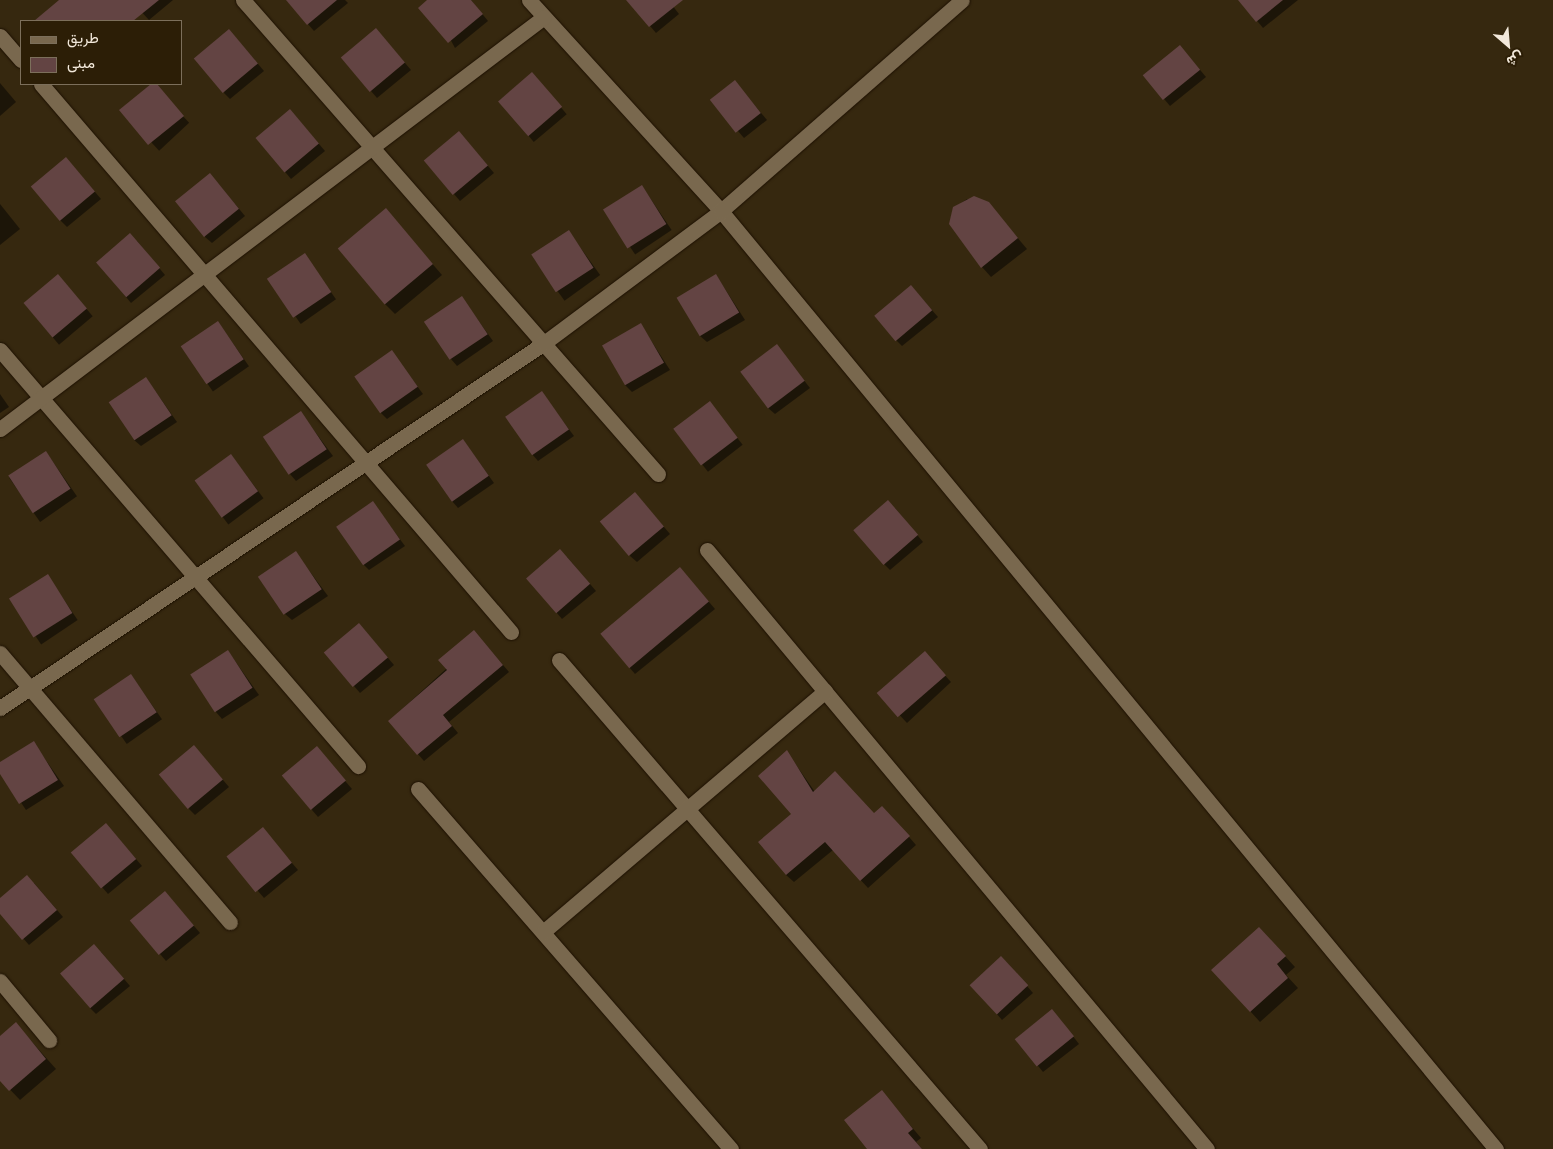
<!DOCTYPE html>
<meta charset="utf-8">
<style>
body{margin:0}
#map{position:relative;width:1553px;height:1149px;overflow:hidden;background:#36280f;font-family:Bitter,Vazirmatn,serif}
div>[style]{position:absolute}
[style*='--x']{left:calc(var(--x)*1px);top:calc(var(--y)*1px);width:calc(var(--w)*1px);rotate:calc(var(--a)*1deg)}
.shadow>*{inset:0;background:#0007;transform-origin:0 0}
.building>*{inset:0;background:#634443;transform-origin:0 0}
.roads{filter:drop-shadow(0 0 1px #1d1000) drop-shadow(0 0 1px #1d1000)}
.street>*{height:15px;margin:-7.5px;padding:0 7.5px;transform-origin:7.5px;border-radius:7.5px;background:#79684e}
span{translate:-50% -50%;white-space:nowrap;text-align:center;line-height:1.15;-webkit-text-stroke:4.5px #2c1e06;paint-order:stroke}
.legend{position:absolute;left:20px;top:20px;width:162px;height:65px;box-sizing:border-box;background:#2c1e06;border:1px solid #7c6f5b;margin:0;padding:6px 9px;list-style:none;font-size:15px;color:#f3e9db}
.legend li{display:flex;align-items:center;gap:10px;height:25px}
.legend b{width:25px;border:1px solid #7c6f5b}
.north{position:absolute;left:1483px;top:20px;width:50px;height:50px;-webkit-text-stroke:4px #2c1e06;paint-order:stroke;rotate:153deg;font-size:14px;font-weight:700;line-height:20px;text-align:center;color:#f3e9db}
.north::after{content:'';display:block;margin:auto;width:18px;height:22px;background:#f3e9db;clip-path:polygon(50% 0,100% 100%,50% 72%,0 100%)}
</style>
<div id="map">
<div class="shadow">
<i style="clip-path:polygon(61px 0,173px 0,149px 20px,137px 7px,120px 21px,46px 21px,42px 16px)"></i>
<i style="clip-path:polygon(287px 0,345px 0,348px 3px,314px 31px)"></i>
<i style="clip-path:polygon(429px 0,471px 0,488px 21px,455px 48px)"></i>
<i style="clip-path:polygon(628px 0,668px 0,679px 14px,656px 33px)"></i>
<i style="clip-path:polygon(1240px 0,1298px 0,1263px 28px)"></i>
<i style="clip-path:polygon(382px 36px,411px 70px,377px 98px,371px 91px)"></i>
<i style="clip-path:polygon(235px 37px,264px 71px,230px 99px,224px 93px)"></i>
<i style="clip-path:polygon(1186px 53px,1206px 77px,1170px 106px,1144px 75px)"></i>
<i style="left:532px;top:73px;width:54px;height:43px;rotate:50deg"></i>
<i style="clip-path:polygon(0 83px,16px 102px,0 116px)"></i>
<i style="left:153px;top:84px;width:53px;height:41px;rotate:47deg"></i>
<i style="clip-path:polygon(741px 89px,767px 120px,744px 138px,712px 101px)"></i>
<i style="clip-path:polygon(296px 117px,325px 151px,291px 179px,257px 138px)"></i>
<i style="clip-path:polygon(465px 139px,494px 173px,460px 201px,454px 194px)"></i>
<i style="clip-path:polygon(72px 165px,101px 199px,67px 227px,60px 220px)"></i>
<i style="clip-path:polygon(216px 181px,245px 216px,212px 243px,205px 237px)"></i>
<i style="left:642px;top:186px;width:53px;height:44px;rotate:56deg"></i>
<i style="clip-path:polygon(967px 199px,988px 203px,1027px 249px,991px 277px,982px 267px,954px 208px)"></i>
<i style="clip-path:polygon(0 204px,20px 229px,0 245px)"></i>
<i style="clip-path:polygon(386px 210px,442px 275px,395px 314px,385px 304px)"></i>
<i style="left:569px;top:232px;width:53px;height:44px;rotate:54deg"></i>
<i style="clip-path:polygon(137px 241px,165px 275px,131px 303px,97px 262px)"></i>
<i style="left:305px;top:255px;width:54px;height:43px;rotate:55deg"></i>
<i style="left:58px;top:275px;width:54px;height:44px;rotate:50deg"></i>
<i style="clip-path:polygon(716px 275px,745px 320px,707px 342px,700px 336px)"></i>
<i style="clip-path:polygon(911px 286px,938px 317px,902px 346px,896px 340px)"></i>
<i style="clip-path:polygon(462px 298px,493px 341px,457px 366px,451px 359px)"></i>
<i style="left:218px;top:322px;width:54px;height:44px;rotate:55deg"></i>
<i style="clip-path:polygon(641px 325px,670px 370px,632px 392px,625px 385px)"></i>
<i style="clip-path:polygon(777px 346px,810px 388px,775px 414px,768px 408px)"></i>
<i style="clip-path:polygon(391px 351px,423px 394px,387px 419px,381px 413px)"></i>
<i style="clip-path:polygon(146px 378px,177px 422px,141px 446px,134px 440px)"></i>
<i style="clip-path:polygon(542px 393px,574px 436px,538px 461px,532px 454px)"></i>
<i style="clip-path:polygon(0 394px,9px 407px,0 413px)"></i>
<i style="left:710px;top:403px;width:53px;height:44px;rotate:52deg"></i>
<i style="clip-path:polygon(301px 413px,333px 456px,296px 481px,290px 474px)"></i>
<i style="clip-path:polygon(463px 440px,494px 483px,458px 508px,452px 501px)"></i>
<i style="left:46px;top:452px;width:54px;height:45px;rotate:55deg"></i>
<i style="left:231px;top:455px;width:54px;height:44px;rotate:53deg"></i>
<i style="clip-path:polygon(641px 500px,670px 534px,637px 562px,630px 556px)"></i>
<i style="clip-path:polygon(373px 503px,405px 546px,369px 570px,363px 564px)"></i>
<i style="clip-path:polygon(895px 508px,923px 542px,890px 570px,884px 564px)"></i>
<i style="clip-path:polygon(296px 553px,328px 596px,292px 620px,285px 614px)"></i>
<i style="clip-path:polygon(567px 557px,596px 591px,562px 619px,527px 578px)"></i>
<i style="clip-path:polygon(686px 575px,715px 609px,635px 674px,629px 667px)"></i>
<i style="left:48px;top:576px;width:53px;height:44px;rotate:56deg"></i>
<i style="clip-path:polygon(365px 631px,394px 665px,360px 693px,354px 686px)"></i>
<i style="clip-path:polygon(480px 638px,509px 672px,449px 722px,458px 733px,424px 761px,389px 721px)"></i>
<i style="clip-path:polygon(228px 651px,259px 695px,222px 719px,216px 712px)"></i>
<i style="clip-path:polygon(931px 660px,951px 682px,907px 723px,880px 694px)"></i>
<i style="left:131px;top:675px;width:54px;height:43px;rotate:55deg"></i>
<i style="clip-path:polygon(33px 742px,64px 786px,26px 810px,0 771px,0 763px)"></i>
<i style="clip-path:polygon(787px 752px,815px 792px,875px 815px,890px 815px,916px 845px,868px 888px,833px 850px,794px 882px,786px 875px,793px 814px)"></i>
<i style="clip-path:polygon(200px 753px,229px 787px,195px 815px,189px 809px)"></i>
<i style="clip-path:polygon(323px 755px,352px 789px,318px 817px,312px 810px)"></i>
<i style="clip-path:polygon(113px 832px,142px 866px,108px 894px,102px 887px)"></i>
<i style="clip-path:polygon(269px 836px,298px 870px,264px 898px,258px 891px)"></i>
<i style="clip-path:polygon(34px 883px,63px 917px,29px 945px,0 912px,0 899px)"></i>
<i style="clip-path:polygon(171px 899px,200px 933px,166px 961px,131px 920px)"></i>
<i style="clip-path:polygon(1269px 939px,1295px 967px,1286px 975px,1298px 988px,1260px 1022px,1213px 970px)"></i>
<i style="clip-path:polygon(101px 952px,130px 986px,96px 1014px,90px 1008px)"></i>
<i style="clip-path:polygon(1008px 964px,1033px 993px,1002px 1020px,996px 1013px)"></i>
<i style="clip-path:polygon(1058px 1017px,1079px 1044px,1043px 1072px,1016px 1039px)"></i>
<i style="clip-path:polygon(25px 1034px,56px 1069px,20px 1100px,0 1079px,0 1037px)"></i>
<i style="clip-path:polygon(882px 1092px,921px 1138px,916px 1142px,922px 1149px,867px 1149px)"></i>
</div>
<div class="building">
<i style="clip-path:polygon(59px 0,159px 0,133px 21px,34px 21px)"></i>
<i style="clip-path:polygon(286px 0,337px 0,307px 25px)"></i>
<i style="clip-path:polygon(427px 0,471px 0,483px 14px,448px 43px,418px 8px)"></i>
<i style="clip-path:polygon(626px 0,683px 0,649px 27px)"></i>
<i style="clip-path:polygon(1238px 0,1283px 0,1256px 22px)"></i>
<i style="left:376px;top:28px;width:45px;height:46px;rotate:50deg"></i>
<i style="left:229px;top:29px;width:45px;height:46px;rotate:50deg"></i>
<i style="left:1180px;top:45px;width:32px;height:48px;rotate:51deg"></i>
<i style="left:532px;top:72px;width:46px;height:45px;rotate:49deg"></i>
<i style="left:735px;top:80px;width:42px;height:32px;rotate:52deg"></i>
<i style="clip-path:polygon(151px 84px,157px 84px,184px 116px,148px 145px,119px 110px)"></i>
<i style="left:290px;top:109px;width:45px;height:45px;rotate:50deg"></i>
<i style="left:459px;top:131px;width:45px;height:46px;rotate:50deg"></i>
<i style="left:66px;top:157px;width:45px;height:46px;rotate:50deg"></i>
<i style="left:210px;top:173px;width:46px;height:45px;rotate:51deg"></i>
<i style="left:642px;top:185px;width:46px;height:46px;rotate:58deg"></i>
<i style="clip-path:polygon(974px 196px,989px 202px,1018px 238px,981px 268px,949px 224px,953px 207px)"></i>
<i style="left:386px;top:208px;width:73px;height:63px;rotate:50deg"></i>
<i style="left:569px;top:230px;width:45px;height:45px;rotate:57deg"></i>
<i style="left:130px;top:233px;width:46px;height:45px;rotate:49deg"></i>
<i style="left:305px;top:253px;width:47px;height:46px;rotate:56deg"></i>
<i style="left:58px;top:274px;width:45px;height:45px;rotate:50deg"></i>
<i style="left:716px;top:274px;width:45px;height:46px;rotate:59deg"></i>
<i style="left:911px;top:285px;width:33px;height:48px;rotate:50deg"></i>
<i style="left:462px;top:296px;width:46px;height:46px;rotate:56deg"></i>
<i style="left:218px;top:321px;width:46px;height:45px;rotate:56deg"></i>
<i style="left:641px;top:323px;width:46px;height:45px;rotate:60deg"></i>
<i style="left:777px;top:344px;width:46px;height:46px;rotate:53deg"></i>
<i style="left:392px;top:350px;width:45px;height:46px;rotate:55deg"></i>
<i style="left:146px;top:377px;width:46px;height:45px;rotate:56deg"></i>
<i style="left:542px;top:391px;width:47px;height:45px;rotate:55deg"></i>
<i style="left:710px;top:401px;width:46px;height:46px;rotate:53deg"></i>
<i style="left:301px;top:411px;width:46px;height:46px;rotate:56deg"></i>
<i style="left:463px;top:439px;width:45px;height:45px;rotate:55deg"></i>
<i style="left:46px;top:451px;width:45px;height:45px;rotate:57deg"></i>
<i style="left:231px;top:454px;width:46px;height:45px;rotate:54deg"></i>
<i style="left:635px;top:492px;width:45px;height:46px;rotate:50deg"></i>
<i style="left:888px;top:500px;width:46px;height:46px;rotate:49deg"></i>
<i style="left:373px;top:501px;width:47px;height:45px;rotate:55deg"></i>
<i style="left:560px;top:549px;width:46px;height:45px;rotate:49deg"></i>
<i style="left:296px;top:551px;width:46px;height:46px;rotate:56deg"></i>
<i style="left:680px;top:567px;width:45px;height:104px;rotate:50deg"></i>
<i style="left:48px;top:574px;width:46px;height:46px;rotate:58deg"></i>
<i style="left:359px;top:623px;width:45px;height:46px;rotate:50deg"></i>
<i style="clip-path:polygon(474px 630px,503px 665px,443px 715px,452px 726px,417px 755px,388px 721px,447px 670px,438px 660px)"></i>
<i style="left:228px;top:650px;width:45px;height:45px;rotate:57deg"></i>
<i style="left:925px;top:651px;width:32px;height:64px;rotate:49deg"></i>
<i style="left:131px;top:674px;width:46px;height:45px;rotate:56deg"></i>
<i style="clip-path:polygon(34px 741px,58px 780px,19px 804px,0 774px,0 762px)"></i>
<i style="left:194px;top:745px;width:45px;height:46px;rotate:50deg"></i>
<i style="left:317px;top:746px;width:45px;height:46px;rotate:50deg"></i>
<i style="clip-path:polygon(787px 750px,813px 792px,835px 771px,874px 813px,882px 806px,910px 836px,860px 881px,825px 842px,786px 875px,758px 842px,791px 814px,758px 776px)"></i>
<i style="left:106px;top:823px;width:47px;height:46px;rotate:50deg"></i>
<i style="left:263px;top:827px;width:46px;height:47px;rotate:51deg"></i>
<i style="clip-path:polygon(27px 875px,57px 910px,22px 940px,0 914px,0 898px)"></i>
<i style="left:165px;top:891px;width:45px;height:46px;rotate:50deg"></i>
<i style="clip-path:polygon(1259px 927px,1286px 956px,1277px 964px,1288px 978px,1250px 1012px,1211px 970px)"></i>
<i style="left:94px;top:944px;width:46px;height:45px;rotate:49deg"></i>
<i style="left:1001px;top:956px;width:40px;height:43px;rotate:47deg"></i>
<i style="left:1052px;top:1009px;width:35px;height:48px;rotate:51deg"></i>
<i style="clip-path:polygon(16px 1022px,46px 1059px,9px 1091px,0 1081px,0 1036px)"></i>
<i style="clip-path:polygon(882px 1090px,913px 1129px,908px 1133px,922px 1149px,867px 1149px,844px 1120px)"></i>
</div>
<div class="roads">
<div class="street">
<i style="--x:243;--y:0;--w:630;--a:48.8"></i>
<i style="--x:529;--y:0;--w:285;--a:47.7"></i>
<i style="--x:721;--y:211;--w:1217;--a:50.44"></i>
<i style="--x:0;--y:36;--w:32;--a:49"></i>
<i style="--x:41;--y:84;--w:722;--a:49.38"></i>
<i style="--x:0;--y:350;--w:549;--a:49.29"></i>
<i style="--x:0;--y:429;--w:682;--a:-37.14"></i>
<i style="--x:707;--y:550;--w:780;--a:50.15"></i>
<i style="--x:0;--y:653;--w:354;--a:49.5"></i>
<i style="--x:559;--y:660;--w:645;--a:49.27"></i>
<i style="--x:0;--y:708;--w:655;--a:-33.86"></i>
<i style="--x:544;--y:343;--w:221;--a:-36.7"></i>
<i style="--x:721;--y:211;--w:320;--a:-41.2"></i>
<i style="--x:418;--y:789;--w:477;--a:49"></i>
<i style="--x:543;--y:932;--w:371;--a:-40.5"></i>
<i style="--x:0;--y:981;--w:77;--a:50.3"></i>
</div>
</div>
<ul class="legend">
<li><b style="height:6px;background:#79684e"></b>طريق</li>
<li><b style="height:14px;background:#634443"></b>مبنى</li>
</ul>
<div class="north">ش</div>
</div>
